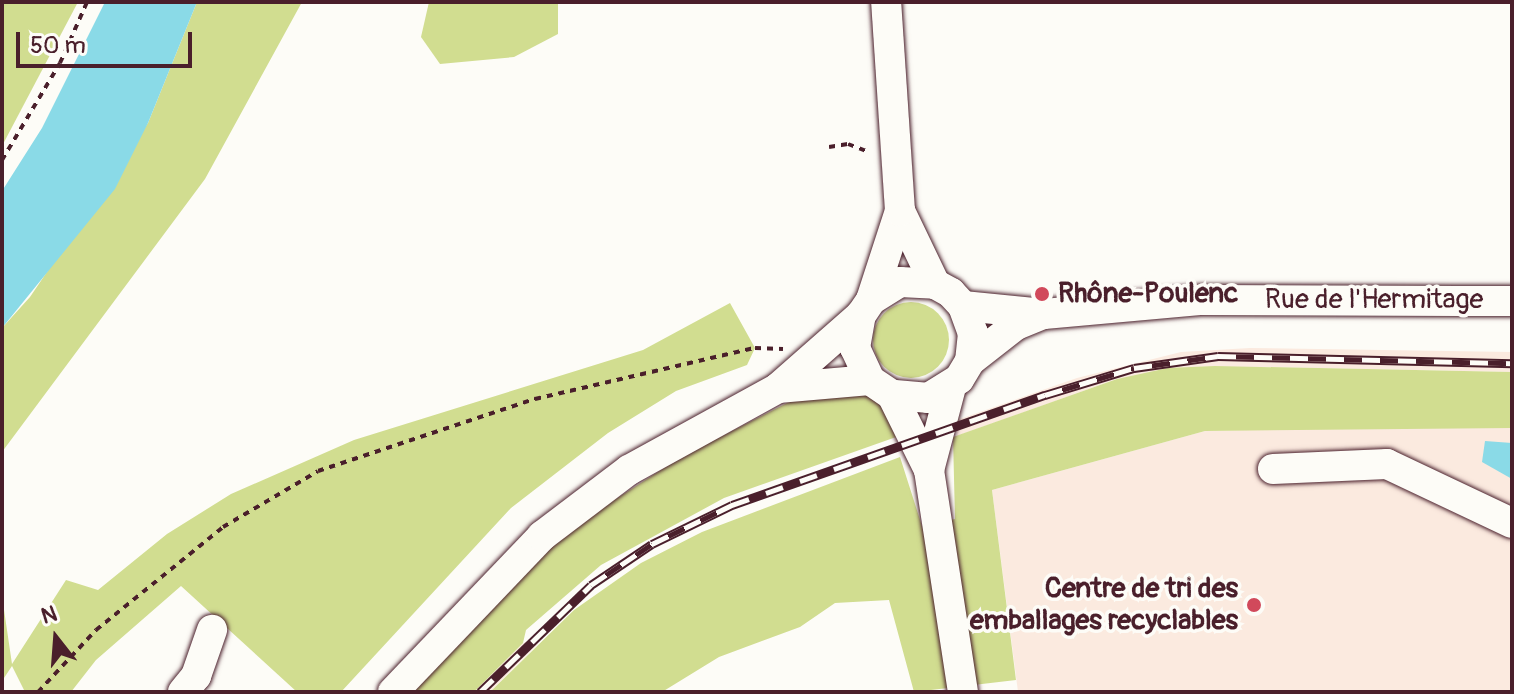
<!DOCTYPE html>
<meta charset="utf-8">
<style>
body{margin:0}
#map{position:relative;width:1514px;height:694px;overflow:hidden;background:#fdfcf7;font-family:Pangolin,sans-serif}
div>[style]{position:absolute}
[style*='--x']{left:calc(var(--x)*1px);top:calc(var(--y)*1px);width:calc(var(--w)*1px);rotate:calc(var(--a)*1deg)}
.built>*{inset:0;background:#fbeadf}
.green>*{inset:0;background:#d1dd90}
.round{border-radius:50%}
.water>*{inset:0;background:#8adae7}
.path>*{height:4px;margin-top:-2px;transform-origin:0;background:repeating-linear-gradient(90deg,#4a1f2b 0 6px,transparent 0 12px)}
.roads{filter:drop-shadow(0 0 2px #4a1f2b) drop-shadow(0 0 2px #4a1f2b)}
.minor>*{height:30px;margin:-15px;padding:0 15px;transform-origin:15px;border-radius:15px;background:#fdfcf7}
.rail>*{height:9px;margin-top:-4.5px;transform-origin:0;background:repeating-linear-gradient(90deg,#fdfcf7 0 18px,#4a1f2b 0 36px);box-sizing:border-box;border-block:2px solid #4a1f2b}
.dots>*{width:22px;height:22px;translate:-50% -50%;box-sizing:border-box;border:4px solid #fdfcf7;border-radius:50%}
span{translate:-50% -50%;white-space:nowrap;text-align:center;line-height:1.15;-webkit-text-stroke:7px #fdfcf7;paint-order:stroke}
.poi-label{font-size:28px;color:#4a1f2b;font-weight:700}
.left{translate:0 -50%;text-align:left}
.right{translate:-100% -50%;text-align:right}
.street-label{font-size:28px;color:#4a1f2b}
.frame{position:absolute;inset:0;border:4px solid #4a1f2b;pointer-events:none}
.north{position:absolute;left:16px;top:598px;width:80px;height:80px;-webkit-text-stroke:6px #fdfcf7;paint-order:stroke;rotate:343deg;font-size:22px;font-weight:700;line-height:32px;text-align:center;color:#4a1f2b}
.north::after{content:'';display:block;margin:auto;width:28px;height:36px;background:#4a1f2b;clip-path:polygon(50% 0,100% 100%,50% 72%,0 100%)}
.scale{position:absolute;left:16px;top:32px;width:176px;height:36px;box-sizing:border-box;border:4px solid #4a1f2b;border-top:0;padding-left:10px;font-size:24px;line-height:28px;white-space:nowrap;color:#4a1f2b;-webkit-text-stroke:6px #fdfcf7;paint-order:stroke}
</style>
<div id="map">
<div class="built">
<i style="clip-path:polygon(1250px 348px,1512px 352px,1512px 372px,1267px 367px,1117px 379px,957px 436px,957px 420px,1077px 378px,1181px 352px)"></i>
<i style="clip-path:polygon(1401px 426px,1512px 428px,1512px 692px,1018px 692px,992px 490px,1205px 431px)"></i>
<i style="clip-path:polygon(535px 639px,538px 644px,490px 692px,474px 692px,523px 643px)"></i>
</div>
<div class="green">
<i style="clip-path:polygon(2px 2px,78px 2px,2px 146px)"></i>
<i style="clip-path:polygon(197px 2px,302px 2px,205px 179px,2px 452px,2px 328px,30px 297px,148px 123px)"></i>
<i style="clip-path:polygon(429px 2px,558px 2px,558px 34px,514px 57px,440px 64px,421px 37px)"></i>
<i class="round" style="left:873px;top:302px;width:76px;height:76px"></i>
<i style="clip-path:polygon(730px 303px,755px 348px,747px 365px,676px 391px,608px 433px,511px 508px,341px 692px,297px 692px,181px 586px,96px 660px,71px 692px,25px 692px,12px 666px,2px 681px,2px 596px,12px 664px,66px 580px,98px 590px,167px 534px,231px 494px,354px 440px,643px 350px)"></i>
<i style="clip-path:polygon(1215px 366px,1512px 372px,1512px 428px,1205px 431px,992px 490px,1016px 680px,914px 692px,889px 600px,835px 603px,800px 627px,719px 657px,662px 692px,490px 692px,574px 610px,641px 563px,702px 532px,900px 457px,922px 526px,955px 519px,953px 437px,1117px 379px,1168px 368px)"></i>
<i style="clip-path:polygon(862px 393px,890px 407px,899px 436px,724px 498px,601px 565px,526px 630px,523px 643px,474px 692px,411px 692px,520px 576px,583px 520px,683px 456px,793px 400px)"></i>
</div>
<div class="water">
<i style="clip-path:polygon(105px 2px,197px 2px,148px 123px,115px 189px,2px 328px,2px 191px,42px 128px)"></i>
<i style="clip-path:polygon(1485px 441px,1512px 443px,1512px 479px,1482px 462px)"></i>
</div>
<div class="path">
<i style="--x:829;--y:147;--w:19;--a:-9"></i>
<i style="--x:848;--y:144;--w:22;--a:21"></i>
<i style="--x:2;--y:160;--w:113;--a:-59.1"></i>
<i style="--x:60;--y:63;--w:67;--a:-66.1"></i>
<i style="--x:38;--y:692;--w:85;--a:-46.9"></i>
<i style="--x:96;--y:630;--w:164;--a:-39"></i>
<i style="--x:223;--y:527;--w:110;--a:-30.5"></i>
<i style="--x:318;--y:471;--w:229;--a:-18.4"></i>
<i style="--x:535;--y:399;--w:226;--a:-13.1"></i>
<i style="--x:755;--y:348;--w:28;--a:2"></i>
</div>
<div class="roads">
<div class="minor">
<i style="--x:900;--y:211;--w:81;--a:64.4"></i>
<i style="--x:871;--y:300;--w:34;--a:-32"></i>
<i style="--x:900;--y:282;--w:35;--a:3"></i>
<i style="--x:935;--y:284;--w:18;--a:29"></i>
<i style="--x:951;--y:293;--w:18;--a:47"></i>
<i style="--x:963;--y:306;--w:29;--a:70"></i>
<i style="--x:973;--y:333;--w:28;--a:96"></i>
<i style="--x:970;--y:361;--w:21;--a:121"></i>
<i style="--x:959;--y:379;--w:36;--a:148"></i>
<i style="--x:929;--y:398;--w:37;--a:-175"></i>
<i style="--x:892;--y:395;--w:27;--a:-146"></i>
<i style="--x:870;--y:380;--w:35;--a:-115"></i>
<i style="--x:855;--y:348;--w:34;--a:-80"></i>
<i style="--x:861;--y:315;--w:18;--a:-56"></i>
<i style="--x:871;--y:300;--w:94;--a:-72"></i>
<i style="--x:900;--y:211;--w:209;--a:-93.8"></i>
<i style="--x:963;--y:306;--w:81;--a:5.6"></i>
<i style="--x:1044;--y:314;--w:159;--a:-5.1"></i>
<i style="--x:1202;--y:300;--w:310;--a:0.2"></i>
<i style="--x:970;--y:361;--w:58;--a:-38"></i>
<i style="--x:1016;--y:325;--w:27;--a:-22"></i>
<i style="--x:779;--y:387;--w:109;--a:-41.3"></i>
<i style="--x:951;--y:387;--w:86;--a:104.8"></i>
<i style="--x:929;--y:470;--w:225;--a:81.3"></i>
<i style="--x:892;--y:395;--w:84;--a:63.7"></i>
<i style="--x:1273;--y:469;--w:114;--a:-2.5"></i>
<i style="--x:1387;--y:464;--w:138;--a:25.3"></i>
<i style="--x:183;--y:692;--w:21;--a:-51"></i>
<i style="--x:196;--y:676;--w:49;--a:-70.8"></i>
<i style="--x:393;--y:692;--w:216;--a:-46.3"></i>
<i style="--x:542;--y:536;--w:109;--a:-37.2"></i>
<i style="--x:629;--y:470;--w:170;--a:-28.8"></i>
<i style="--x:778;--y:388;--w:92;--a:-5"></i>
</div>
</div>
<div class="rail">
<i style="--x:480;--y:692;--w:154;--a:-43.9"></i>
<i style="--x:591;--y:585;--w:73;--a:-33.9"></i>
<i style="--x:652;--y:544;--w:89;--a:-26"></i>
<i style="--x:732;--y:505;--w:332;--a:-19.4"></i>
<i style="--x:1045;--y:395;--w:93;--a:-16.9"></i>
<i style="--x:1134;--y:368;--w:85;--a:-8.1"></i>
<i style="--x:1218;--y:356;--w:294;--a:1.4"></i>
</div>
<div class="dots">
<i style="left:1042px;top:294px;background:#d1495b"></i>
<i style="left:1254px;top:605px;background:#d1495b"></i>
</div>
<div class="poi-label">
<span class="left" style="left:1058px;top:294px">Rhône-Poulenc</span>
<span class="right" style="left:1238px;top:605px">Centre de tri des<br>emballages recyclables</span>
</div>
<div class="street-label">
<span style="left:1374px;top:300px">Rue de l'Hermitage</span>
</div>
<div class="frame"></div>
<div class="north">N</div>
<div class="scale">50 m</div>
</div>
